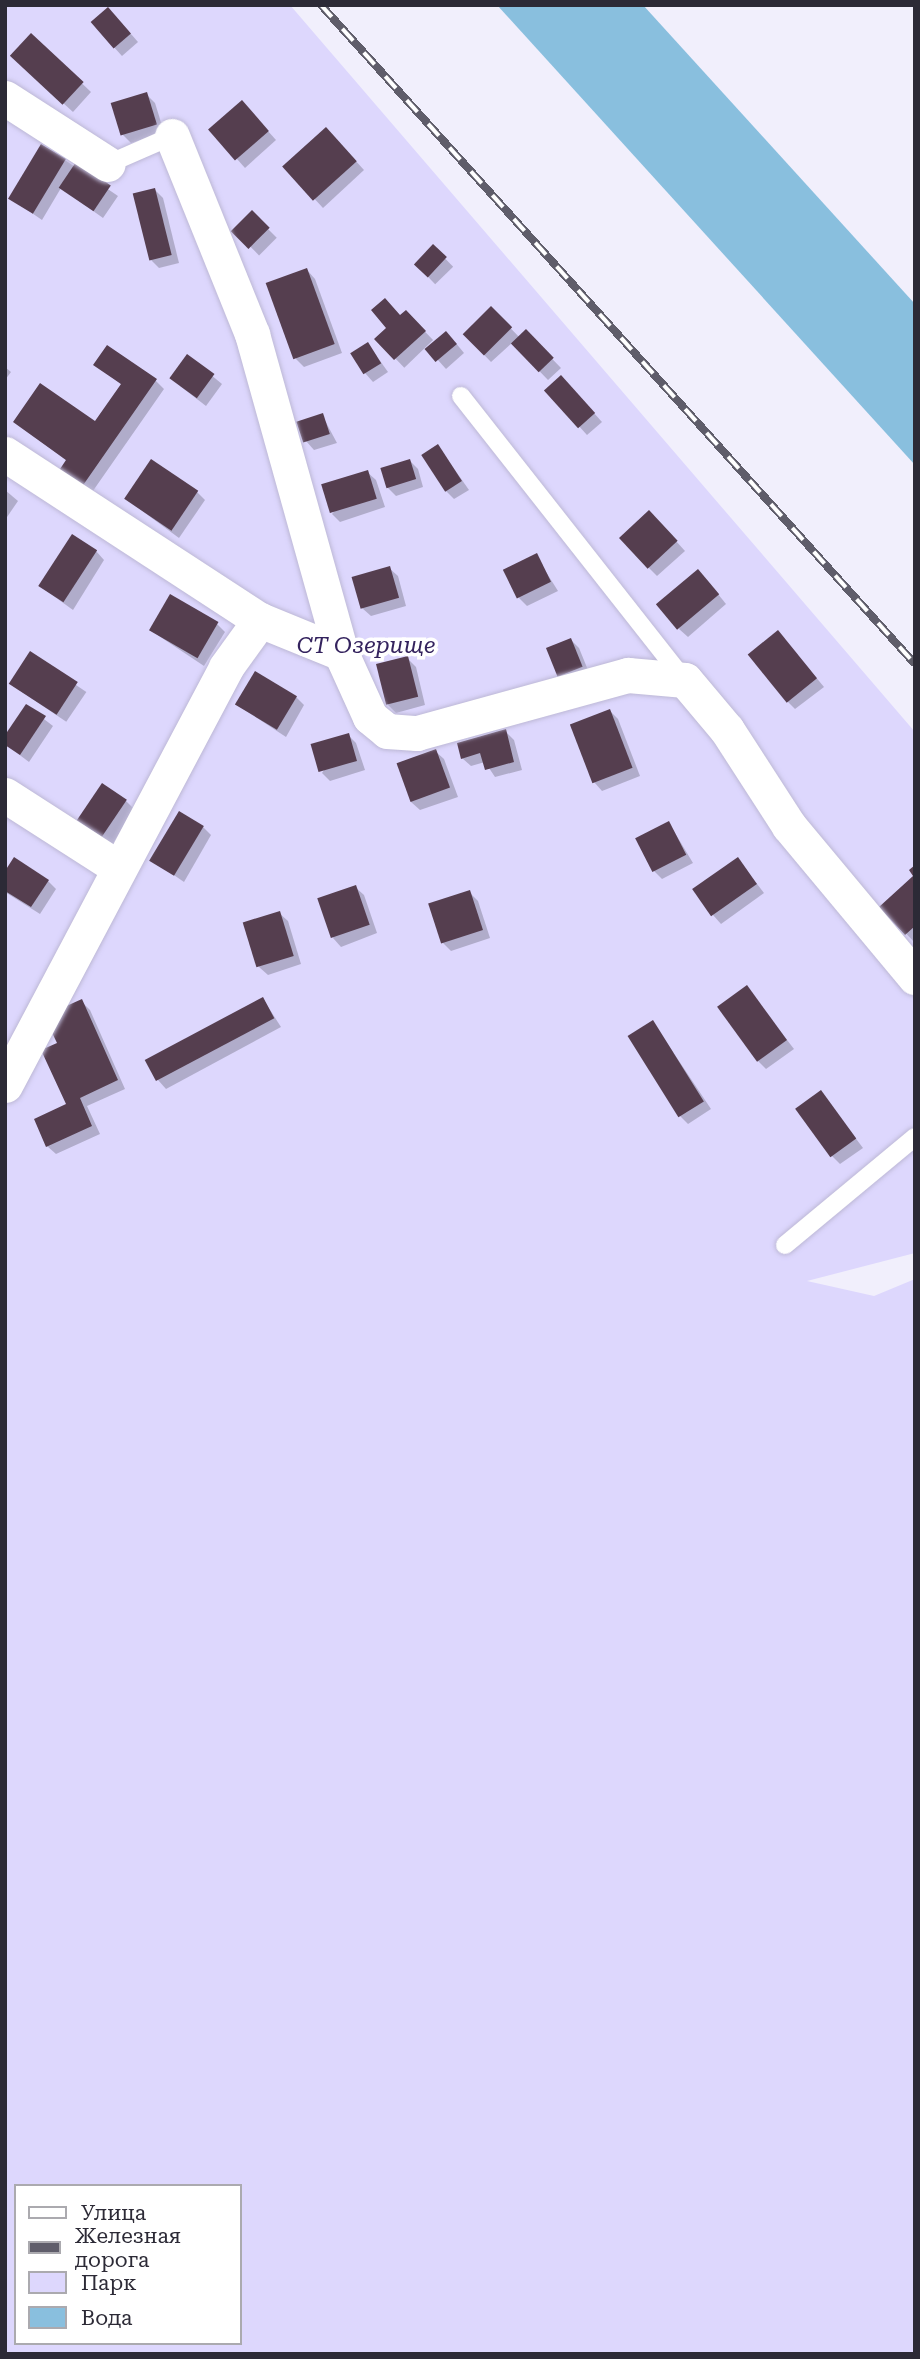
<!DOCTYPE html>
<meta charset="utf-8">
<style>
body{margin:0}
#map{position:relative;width:920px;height:2359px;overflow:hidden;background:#f1effc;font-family:"Roboto Serif",serif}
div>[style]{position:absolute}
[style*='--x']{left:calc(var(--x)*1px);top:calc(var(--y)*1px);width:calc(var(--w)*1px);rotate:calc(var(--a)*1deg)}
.green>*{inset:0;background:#ddd7fd}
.water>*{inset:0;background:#89bfde}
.shadow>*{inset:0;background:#0003;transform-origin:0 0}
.building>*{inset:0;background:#553e4f;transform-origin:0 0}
.roads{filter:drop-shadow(0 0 2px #bdb8d6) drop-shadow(0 0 2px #bdb8d6)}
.service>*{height:18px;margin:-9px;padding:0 9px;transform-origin:9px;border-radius:9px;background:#fff}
.minor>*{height:35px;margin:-17.5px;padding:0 17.5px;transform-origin:17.5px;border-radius:17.5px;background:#fff}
.rail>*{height:8px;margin-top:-4px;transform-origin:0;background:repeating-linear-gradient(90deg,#fff 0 16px,#5f5d6a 0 32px);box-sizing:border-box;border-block:2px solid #5f5d6a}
span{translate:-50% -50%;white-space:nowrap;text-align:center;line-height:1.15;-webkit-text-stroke:7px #fff;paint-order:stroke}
.park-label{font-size:23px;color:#34235e;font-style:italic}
.frame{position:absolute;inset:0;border:7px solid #2c2a36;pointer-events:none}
.legend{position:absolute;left:14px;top:2184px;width:228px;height:161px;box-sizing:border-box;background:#fff;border:2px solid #abaaaf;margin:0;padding:9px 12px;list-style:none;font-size:21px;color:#2c2a36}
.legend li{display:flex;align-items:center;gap:14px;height:35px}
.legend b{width:35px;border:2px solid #abaaaf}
</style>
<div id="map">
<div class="green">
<i style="clip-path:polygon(evenodd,5px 5px,290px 5px,915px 732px,915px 1253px,807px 1281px,874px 1296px,915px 1279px,915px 2354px,5px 2354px,5px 5px,16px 2186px,240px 2186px,240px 2343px,16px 2343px,16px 2186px)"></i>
</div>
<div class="water">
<i style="clip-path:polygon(497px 5px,643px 5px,915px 304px,915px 465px)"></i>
</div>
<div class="shadow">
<i style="clip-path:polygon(116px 17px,138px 42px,122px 56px,92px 23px)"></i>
<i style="clip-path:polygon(31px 35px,91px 92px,73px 112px,20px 64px)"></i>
<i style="clip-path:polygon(146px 94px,155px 103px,164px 132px,131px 143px,123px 135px)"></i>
<i style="clip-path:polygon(250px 111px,276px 140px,245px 168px,237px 159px)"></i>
<i style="clip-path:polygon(334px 137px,364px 170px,323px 208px,285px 167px)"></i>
<i style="clip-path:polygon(65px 160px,118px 196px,103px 218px,61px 188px,42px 220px,10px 198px)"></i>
<i style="clip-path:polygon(155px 190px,163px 198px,179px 263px,159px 268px,151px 260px)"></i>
<i style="left:252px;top:213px;width:35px;height:25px;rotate:45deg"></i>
<i style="left:433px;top:246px;width:29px;height:25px;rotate:46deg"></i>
<i style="clip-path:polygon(307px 270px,315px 279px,342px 353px,304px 367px,296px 359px)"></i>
<i style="clip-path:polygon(491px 308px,520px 338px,526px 332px,561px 368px,548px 380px,512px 343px,491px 362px,464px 334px)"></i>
<i style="left:406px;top:312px;width:39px;height:40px;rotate:46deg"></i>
<i style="clip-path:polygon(455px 342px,464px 353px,446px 369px,428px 349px)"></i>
<i style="clip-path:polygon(368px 344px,388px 372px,373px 382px,365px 373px)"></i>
<i style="clip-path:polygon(188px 356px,222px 384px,206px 406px,180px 386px)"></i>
<i style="clip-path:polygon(96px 365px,155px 380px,164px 389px,88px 498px,67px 461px,15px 422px,95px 424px,122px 385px)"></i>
<i style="clip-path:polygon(5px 367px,11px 372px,5px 380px)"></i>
<i style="clip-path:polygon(569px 385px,602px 422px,587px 435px,546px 390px)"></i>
<i style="clip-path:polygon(322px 415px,337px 443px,314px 450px,306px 441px)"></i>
<i style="clip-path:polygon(438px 446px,469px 490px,454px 499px,446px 491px)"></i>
<i style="clip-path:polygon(410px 461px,418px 469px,423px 487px,396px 496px,387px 487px)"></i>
<i style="clip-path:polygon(367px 472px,376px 480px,385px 507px,340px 522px,332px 514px)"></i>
<i style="clip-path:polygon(5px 490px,18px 501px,5px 520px)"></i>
<i style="clip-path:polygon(197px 492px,205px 500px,179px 538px,126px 499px)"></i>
<i style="clip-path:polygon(657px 520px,685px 551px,657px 576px,649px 568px)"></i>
<i style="clip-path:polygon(96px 551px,104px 560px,73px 610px,41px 587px)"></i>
<i style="clip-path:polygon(536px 556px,558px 591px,527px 606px,519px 598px)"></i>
<i style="clip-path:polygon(389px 568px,398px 576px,406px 606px,371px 616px,362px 608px)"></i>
<i style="clip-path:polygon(706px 579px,726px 604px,688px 637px,679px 629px)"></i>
<i style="clip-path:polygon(217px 624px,225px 632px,204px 666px,150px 630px)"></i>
<i style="clip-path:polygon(571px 640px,579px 648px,590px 675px,559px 676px)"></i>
<i style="clip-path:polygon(786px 641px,824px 687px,795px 709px,787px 701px)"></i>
<i style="left:30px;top:654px;width:68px;height:36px;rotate:34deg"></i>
<i style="clip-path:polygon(407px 658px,416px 667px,425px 705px,396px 713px,388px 705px)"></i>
<i style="clip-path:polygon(296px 697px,304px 705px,286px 737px,237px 705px)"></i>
<i style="clip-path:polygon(27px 706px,53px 726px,29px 762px,5px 744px)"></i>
<i style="clip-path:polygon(610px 711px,618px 719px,640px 776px,602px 791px,594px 782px)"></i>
<i style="clip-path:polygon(505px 731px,514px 740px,522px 770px,495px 777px,485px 762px,471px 766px,462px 758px)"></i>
<i style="clip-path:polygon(348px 735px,356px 743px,365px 770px,330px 781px,322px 773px)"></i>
<i style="clip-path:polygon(435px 751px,444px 759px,458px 797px,420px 810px,411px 802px)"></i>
<i style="clip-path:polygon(126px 801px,134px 809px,112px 845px,87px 829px)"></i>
<i style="clip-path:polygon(669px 823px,693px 863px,662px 879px,654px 871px)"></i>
<i style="clip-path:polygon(203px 827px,211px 835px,184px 882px,152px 860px)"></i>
<i style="clip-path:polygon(738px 859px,764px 893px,721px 924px,713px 915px)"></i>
<i style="clip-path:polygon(5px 874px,48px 881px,56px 889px,40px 914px,5px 892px)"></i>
<i style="clip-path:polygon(915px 877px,915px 942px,914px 942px,881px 907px)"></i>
<i style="clip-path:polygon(355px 887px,364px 895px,377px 933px,341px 947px,333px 938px)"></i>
<i style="clip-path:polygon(469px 892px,478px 901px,490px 938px,451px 951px,443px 943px)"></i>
<i style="clip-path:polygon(279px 913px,288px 921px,301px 964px,268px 975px,259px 967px)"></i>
<i style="clip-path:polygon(747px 988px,794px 1049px,766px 1069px,758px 1061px)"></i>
<i style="clip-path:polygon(263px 999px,281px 1027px,166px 1089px,158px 1080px,147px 1061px)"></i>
<i style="clip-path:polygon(81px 1001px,90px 1010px,125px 1089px,87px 1106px,100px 1134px,56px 1154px,47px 1146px,68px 1105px,59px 1044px)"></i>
<i style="clip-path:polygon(653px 1022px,711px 1109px,688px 1124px,680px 1116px)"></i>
<i style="clip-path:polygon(821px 1092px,863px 1148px,840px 1164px,832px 1156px)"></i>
</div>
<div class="building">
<i style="left:108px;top:7px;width:35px;height:23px;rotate:49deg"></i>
<i style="left:31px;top:33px;width:72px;height:31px;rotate:43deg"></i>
<i style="left:147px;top:92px;width:34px;height:38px;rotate:73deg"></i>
<i style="left:242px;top:100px;width:41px;height:45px;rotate:49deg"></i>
<i style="left:326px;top:127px;width:46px;height:59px;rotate:48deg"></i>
<i style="left:41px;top:144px;width:29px;height:64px;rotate:31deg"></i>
<i style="left:76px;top:162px;width:42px;height:31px;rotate:34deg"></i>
<i style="left:155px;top:188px;width:69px;height:23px;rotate:76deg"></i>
<i style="left:252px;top:210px;width:25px;height:30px;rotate:45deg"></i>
<i style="left:433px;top:244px;width:19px;height:28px;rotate:43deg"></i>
<i style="left:307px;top:268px;width:81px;height:44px;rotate:70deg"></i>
<i style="clip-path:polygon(385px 298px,400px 315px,406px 310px,426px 331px,394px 360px,374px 339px,386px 328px,371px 310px)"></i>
<i style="left:491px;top:306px;width:30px;height:40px;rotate:45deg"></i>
<i style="left:526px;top:329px;width:40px;height:21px;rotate:46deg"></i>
<i style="left:446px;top:331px;width:17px;height:28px;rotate:50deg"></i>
<i style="left:368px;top:342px;width:25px;height:21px;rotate:58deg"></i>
<i style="clip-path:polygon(107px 345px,157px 379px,79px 491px,56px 475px,66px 460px,13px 422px,40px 383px,95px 421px,121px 384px,93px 365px)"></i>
<i style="left:187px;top:354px;width:34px;height:30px;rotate:36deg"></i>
<i style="left:561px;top:375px;width:51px;height:23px;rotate:48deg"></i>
<i style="left:323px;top:413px;width:22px;height:28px;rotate:72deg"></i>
<i style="left:438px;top:444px;width:44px;height:20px;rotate:57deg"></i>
<i style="left:151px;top:459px;width:57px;height:48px;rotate:34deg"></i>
<i style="left:410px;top:459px;width:21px;height:31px;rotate:73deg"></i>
<i style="left:368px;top:470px;width:30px;height:49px;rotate:73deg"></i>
<i style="left:649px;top:510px;width:42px;height:41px;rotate:47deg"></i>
<i style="left:72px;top:534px;width:30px;height:62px;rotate:33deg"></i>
<i style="left:537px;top:553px;width:32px;height:38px;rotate:64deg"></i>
<i style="left:390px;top:566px;width:33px;height:40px;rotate:74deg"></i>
<i style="left:698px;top:569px;width:33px;height:55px;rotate:50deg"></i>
<i style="left:170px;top:594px;width:56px;height:42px;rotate:30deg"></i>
<i style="left:778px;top:630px;width:62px;height:39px;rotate:51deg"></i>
<i style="left:571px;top:638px;width:31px;height:27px;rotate:68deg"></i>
<i style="left:30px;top:651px;width:57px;height:39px;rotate:33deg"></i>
<i style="left:408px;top:656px;width:42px;height:33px;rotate:76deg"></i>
<i style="left:255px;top:671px;width:49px;height:39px;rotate:31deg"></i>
<i style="clip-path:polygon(26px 704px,46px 716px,20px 755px,5px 745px,5px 735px)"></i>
<i style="left:610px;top:709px;width:63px;height:43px;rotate:69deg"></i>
<i style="clip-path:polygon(506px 729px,514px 762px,485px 770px,480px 753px,461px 759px,457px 743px)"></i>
<i style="left:349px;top:733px;width:29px;height:40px;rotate:74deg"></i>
<i style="left:436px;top:749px;width:41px;height:42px;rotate:70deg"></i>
<i style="left:102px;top:783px;width:30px;height:45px;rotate:34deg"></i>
<i style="left:179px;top:811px;width:29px;height:58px;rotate:31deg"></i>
<i style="left:669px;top:821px;width:38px;height:38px;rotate:63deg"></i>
<i style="clip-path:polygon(14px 857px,49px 880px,31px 907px,5px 891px,5px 871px)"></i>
<i style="left:738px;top:857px;width:33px;height:56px;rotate:55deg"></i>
<i style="clip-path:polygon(915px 865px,915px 926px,905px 935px,879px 907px,913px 876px,909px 870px)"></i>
<i style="left:356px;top:885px;width:42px;height:41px;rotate:71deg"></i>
<i style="left:470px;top:890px;width:42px;height:44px;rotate:72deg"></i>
<i style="left:280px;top:911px;width:47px;height:39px;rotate:73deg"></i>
<i style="left:747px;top:985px;width:68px;height:37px;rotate:54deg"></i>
<i style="left:263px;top:997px;width:24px;height:134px;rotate:62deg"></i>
<i style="clip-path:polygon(82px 999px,118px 1080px,80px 1098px,92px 1126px,46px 1147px,34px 1119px,66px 1104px,41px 1050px,57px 1043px,44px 1016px)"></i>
<i style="left:653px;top:1020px;width:96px;height:30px;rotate:58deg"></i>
<i style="left:821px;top:1090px;width:60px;height:32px;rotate:54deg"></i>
</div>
<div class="roads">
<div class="service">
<i style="--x:108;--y:164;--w:70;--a:-23.6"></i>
<i style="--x:461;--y:396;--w:359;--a:51.8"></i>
<i style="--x:785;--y:1245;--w:169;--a:-39.7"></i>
</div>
<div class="minor">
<i style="--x:5;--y:98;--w:122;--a:32.7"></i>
<i style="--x:172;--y:136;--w:214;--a:68"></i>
<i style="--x:252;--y:334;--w:331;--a:74.4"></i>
<i style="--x:5;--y:454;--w:304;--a:33.1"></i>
<i style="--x:260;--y:620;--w:87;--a:22.2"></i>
<i style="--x:341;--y:653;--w:70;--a:65.6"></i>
<i style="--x:370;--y:717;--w:22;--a:39"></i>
<i style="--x:387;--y:731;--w:30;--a:4"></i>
<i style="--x:417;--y:733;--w:219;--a:-15.4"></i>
<i style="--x:628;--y:675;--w:57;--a:5"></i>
<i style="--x:685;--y:680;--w:65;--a:50"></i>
<i style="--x:727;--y:730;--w:114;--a:57.1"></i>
<i style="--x:789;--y:826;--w:197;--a:50.2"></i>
<i style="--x:5;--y:795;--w:133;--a:32.7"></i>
<i style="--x:5;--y:1085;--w:473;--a:-62.1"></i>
<i style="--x:226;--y:667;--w:58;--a:-54.1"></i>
</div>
</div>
<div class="rail">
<i style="--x:321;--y:5;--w:887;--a:47.97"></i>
</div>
<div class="park-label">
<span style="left:366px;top:646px">СТ Озерище</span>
</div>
<div class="frame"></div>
<ul class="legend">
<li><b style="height:9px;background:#fff"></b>Улица</li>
<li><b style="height:9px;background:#5f5d6a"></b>Железная дорога</li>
<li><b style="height:19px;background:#ddd7fd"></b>Парк</li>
<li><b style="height:19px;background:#89bfde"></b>Вода</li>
</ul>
</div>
